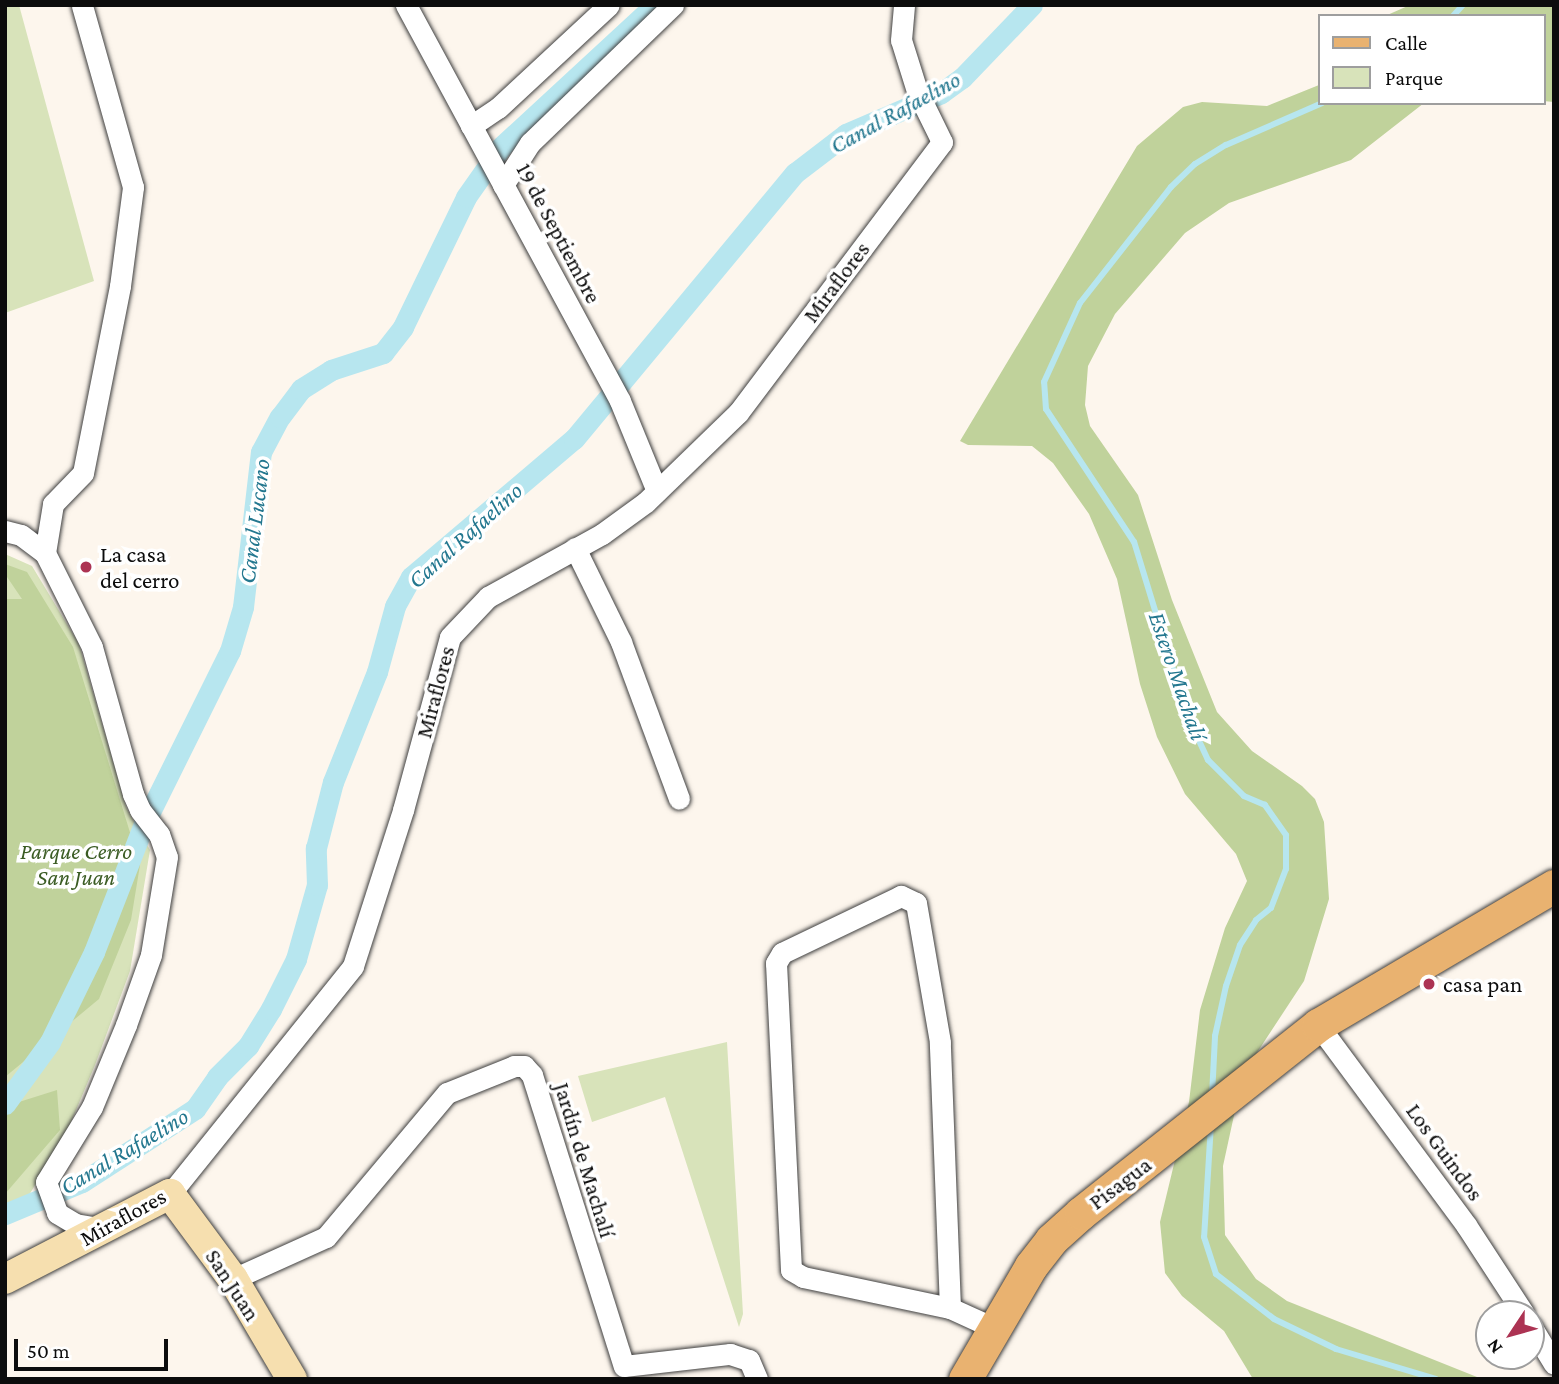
<!DOCTYPE html>
<meta charset="utf-8">
<style>
body{margin:0}
#map{position:relative;width:1559px;height:1384px;overflow:hidden;background:#fdf6ed;font-family:"Crimson Pro",serif}
div>[style]{position:absolute}
[style*='--x']{left:calc(var(--x)*1px);top:calc(var(--y)*1px);width:calc(var(--w)*1px);rotate:calc(var(--a)*1deg)}
.green>*{inset:0;background:#d8e3ba}
.forest>*{inset:0;background:#c0d29b}
.stream>*{height:6px;margin:-3px;padding:0 3px;transform-origin:3px;border-radius:3px;background:#b7e6ef}
.canal>*{height:21px;margin:-10.5px;padding:0 10.5px;transform-origin:10.5px;border-radius:10.5px;background:#b7e6ef}
.roads{filter:drop-shadow(0 0 2px #3f3f3f) drop-shadow(0 0 2px #3f3f3f)}
.street>*{height:21px;margin:-10.5px;padding:0 10.5px;transform-origin:10.5px;border-radius:10.5px;background:#fff}
.secondary>*{height:30px;margin:-15px;padding:0 15px;transform-origin:15px;border-radius:15px;background:#f6dfaf}
.primary>*{height:33px;margin:-16.5px;padding:0 16.5px;transform-origin:16.5px;border-radius:16.5px;background:#e9b270}
.dots>*{width:19px;height:19px;translate:-50% -50%;box-sizing:border-box;border:4px solid #fff;border-radius:50%}
span{translate:-50% -50%;white-space:nowrap;text-align:center;line-height:1.15;-webkit-text-stroke:7px #fff;paint-order:stroke}
.street-label{font-size:23px;color:#0c0c0c}
.poi-label{font-size:23px;color:#0c0c0c}
.left{translate:0 -50%;text-align:left}
.park-label{font-size:23px;color:#3b5c24;font-style:italic}
.water-label{font-size:24px;color:#23778f;font-style:italic}
.frame{position:absolute;inset:0;border:7px solid #0c0c0c;pointer-events:none}
.legend{position:absolute;left:1318px;top:14px;width:228px;height:91px;box-sizing:border-box;background:#fff;border:2px solid #9e9e9e;margin:0;padding:9px 12px;list-style:none;font-size:21px;color:#0c0c0c}
.legend li{display:flex;align-items:center;gap:14px;height:35px}
.legend b{width:35px;border:2px solid #9e9e9e}
.north{position:absolute;left:1475px;top:1300px;width:70px;height:70px;box-sizing:border-box;background:#fff;border:2px solid #9e9e9e;border-radius:50%;rotate:234deg;font-size:19px;font-weight:700;line-height:28px;text-align:center;color:#0c0c0c}
.north::after{content:'';display:block;margin:auto;width:24px;height:32px;background:#ac3353;clip-path:polygon(50% 0,100% 100%,50% 72%,0 100%)}
.scale{position:absolute;left:14px;top:1339px;width:154px;height:32px;box-sizing:border-box;border:4px solid #0c0c0c;border-top:0;padding-left:9px;font-size:21px;line-height:24px;white-space:nowrap;color:#0c0c0c;-webkit-text-stroke:5px #fff;paint-order:stroke}
</style>
<div id="map">
<div class="green">
<i style="clip-path:polygon(5px 5px,19px 5px,94px 281px,5px 313px)"></i>
<i style="clip-path:polygon(5px 554px,32px 566px,79px 644px,126px 807px,150px 850px,130px 971px,95px 1065px,66px 1134px,23px 1205px,5px 1214px)"></i>
<i style="clip-path:polygon(727px 1042px,743px 1314px,739px 1327px,665px 1097px,592px 1122px,578px 1076px)"></i>
</div>
<div class="forest">
<i style="clip-path:polygon(1410px 5px,1554px 5px,1554px 102px,1543px 101px,1543px 16px,1385px 16px)"></i>
<i style="clip-path:polygon(1319px 85px,1319px 103px,1424px 103px,1351px 160px,1229px 203px,1185px 233px,1115px 314px,1088px 366px,1085px 405px,1090px 426px,1138px 495px,1172px 600px,1217px 712px,1252px 751px,1302px 786px,1315px 799px,1324px 822px,1329px 899px,1304px 981px,1243px 1074px,1223px 1166px,1225px 1235px,1256px 1279px,1287px 1301px,1482px 1379px,1253px 1379px,1224px 1331px,1182px 1296px,1165px 1273px,1160px 1222px,1189px 1102px,1200px 1010px,1225px 928px,1247px 881px,1236px 854px,1185px 794px,1157px 737px,1140px 684px,1117px 579px,1089px 514px,1053px 463px,1032px 446px,968px 445px,960px 441px,1137px 146px,1183px 107px,1202px 102px,1267px 106px)"></i>
<i style="clip-path:polygon(5px 564px,27px 572px,73px 647px,140px 865px,131px 920px,99px 999px,5px 1077px,5px 599px,22px 599px,5px 574px)"></i>
<i style="clip-path:polygon(57px 1090px,60px 1130px,5px 1194px,5px 1094px,19px 1102px)"></i>
</div>
<div class="stream">
<i style="--x:1453;--y:16;--w:15;--a:-48"></i>
<i style="--x:1212;--y:1096;--w:60;--a:-87.1"></i>
<i style="--x:1215;--y:1036;--w:51;--a:-77.6"></i>
<i style="--x:1226;--y:986;--w:43;--a:-71.1"></i>
<i style="--x:1240;--y:945;--w:30;--a:-57"></i>
<i style="--x:1256;--y:920;--w:19;--a:-39"></i>
<i style="--x:1271;--y:908;--w:42;--a:-69"></i>
<i style="--x:1286;--y:869;--w:34;--a:-90"></i>
<i style="--x:1286;--y:835;--w:37;--a:-125"></i>
<i style="--x:1265;--y:805;--w:23;--a:-157"></i>
<i style="--x:1244;--y:796;--w:51;--a:-135"></i>
<i style="--x:1208;--y:760;--w:50;--a:-115"></i>
<i style="--x:1187;--y:715;--w:181;--a:-107"></i>
<i style="--x:1134;--y:542;--w:159;--a:-123.5"></i>
<i style="--x:1046;--y:409;--w:27;--a:-94"></i>
<i style="--x:1044;--y:382;--w:87;--a:-65.5"></i>
<i style="--x:1080;--y:303;--w:147;--a:-51.9"></i>
<i style="--x:1171;--y:187;--w:33;--a:-44"></i>
<i style="--x:1195;--y:164;--w:36;--a:-32"></i>
<i style="--x:1226;--y:145;--w:105;--a:-23.6"></i>
<i style="--x:1211;--y:1124;--w:113;--a:93.5"></i>
<i style="--x:1204;--y:1237;--w:39;--a:72"></i>
<i style="--x:1216;--y:1274;--w:73;--a:37.8"></i>
<i style="--x:1274;--y:1319;--w:69;--a:25.8"></i>
<i style="--x:1336;--y:1349;--w:104;--a:16.7"></i>
</div>
<div class="canal">
<i style="--x:5;--y:1104;--w:77;--a:-54"></i>
<i style="--x:50;--y:1042;--w:100;--a:-63.9"></i>
<i style="--x:94;--y:952;--w:137;--a:-68.7"></i>
<i style="--x:144;--y:824;--w:193;--a:-63.6"></i>
<i style="--x:230;--y:651;--w:46;--a:-73.5"></i>
<i style="--x:243;--y:607;--w:156;--a:-83.4"></i>
<i style="--x:261;--y:452;--w:40;--a:-62"></i>
<i style="--x:280;--y:417;--w:35;--a:-53"></i>
<i style="--x:301;--y:389;--w:36;--a:-32"></i>
<i style="--x:331;--y:370;--w:55;--a:-18.1"></i>
<i style="--x:383;--y:353;--w:33;--a:-52"></i>
<i style="--x:403;--y:327;--w:144;--a:-64.1"></i>
<i style="--x:466;--y:197;--w:62;--a:-54.8"></i>
<i style="--x:502;--y:146;--w:208;--a:-42.7"></i>
<i style="--x:5;--y:1214;--w:83;--a:-22.6"></i>
<i style="--x:82;--y:1182;--w:135;--a:-32.9"></i>
<i style="--x:195;--y:1109;--w:39;--a:-55"></i>
<i style="--x:217;--y:1077;--w:44;--a:-45"></i>
<i style="--x:248;--y:1046;--w:44;--a:-58.1"></i>
<i style="--x:271;--y:1009;--w:56;--a:-63.4"></i>
<i style="--x:296;--y:959;--w:77;--a:-74.2"></i>
<i style="--x:317;--y:885;--w:37;--a:-92"></i>
<i style="--x:316;--y:848;--w:68;--a:-75.6"></i>
<i style="--x:333;--y:782;--w:118;--a:-68.2"></i>
<i style="--x:377;--y:672;--w:68;--a:-74.7"></i>
<i style="--x:395;--y:606;--w:33;--a:-61"></i>
<i style="--x:411;--y:577;--w:214;--a:-40.3"></i>
<i style="--x:574;--y:439;--w:346;--a:-50.3"></i>
<i style="--x:795;--y:173;--w:64;--a:-37.4"></i>
<i style="--x:846;--y:134;--w:103;--a:-23.3"></i>
<i style="--x:941;--y:93;--w:26;--a:-36"></i>
<i style="--x:962;--y:78;--w:101;--a:-46.2"></i>
</div>
<div class="roads">
<div class="street">
<i style="--x:406;--y:5;--w:450;--a:61.6"></i>
<i style="--x:620;--y:401;--w:97;--a:67.7"></i>
<i style="--x:471;--y:126;--w:32;--a:-34"></i>
<i style="--x:498;--y:108;--w:151;--a:-42.9"></i>
<i style="--x:503;--y:185;--w:50;--a:-57.3"></i>
<i style="--x:530;--y:143;--w:199;--a:-44"></i>
<i style="--x:5;--y:531;--w:16;--a:14"></i>
<i style="--x:21;--y:535;--w:30;--a:37"></i>
<i style="--x:45;--y:553;--w:105;--a:63.4"></i>
<i style="--x:92;--y:647;--w:153;--a:74.4"></i>
<i style="--x:133;--y:794;--w:17;--a:66"></i>
<i style="--x:140;--y:810;--w:31;--a:52"></i>
<i style="--x:159;--y:834;--w:24;--a:71"></i>
<i style="--x:167;--y:857;--w:99;--a:99.3"></i>
<i style="--x:151;--y:955;--w:74;--a:109.7"></i>
<i style="--x:126;--y:1025;--w:89;--a:112.5"></i>
<i style="--x:92;--y:1107;--w:88;--a:121.5"></i>
<i style="--x:46;--y:1182;--w:33;--a:70"></i>
<i style="--x:57;--y:1213;--w:21;--a:31"></i>
<i style="--x:75;--y:1224;--w:27;--a:10"></i>
<i style="--x:575;--y:548;--w:105;--a:63.9"></i>
<i style="--x:621;--y:642;--w:167;--a:69.7"></i>
<i style="--x:45;--y:553;--w:50;--a:-80.7"></i>
<i style="--x:53;--y:504;--w:43;--a:-45.9"></i>
<i style="--x:83;--y:473;--w:191;--a:-78.8"></i>
<i style="--x:120;--y:286;--w:100;--a:-82.5"></i>
<i style="--x:133;--y:187;--w:189;--a:-105.7"></i>
<i style="--x:1318;--y:1025;--w:249;--a:53.5"></i>
<i style="--x:1466;--y:1225;--w:106;--a:56.9"></i>
<i style="--x:170;--y:1194;--w:292;--a:-51.2"></i>
<i style="--x:353;--y:966;--w:164;--a:-72.2"></i>
<i style="--x:403;--y:810;--w:179;--a:-74.8"></i>
<i style="--x:450;--y:637;--w:55;--a:-46.5"></i>
<i style="--x:488;--y:597;--w:130;--a:-28.9"></i>
<i style="--x:602;--y:534;--w:54;--a:-36"></i>
<i style="--x:646;--y:502;--w:128;--a:-44.1"></i>
<i style="--x:738;--y:413;--w:339;--a:-53"></i>
<i style="--x:942;--y:142;--w:57;--a:-116.1"></i>
<i style="--x:917;--y:91;--w:53;--a:-107.4"></i>
<i style="--x:901;--y:40;--w:35;--a:-85"></i>
<i style="--x:233;--y:1279;--w:102;--a:-24.3"></i>
<i style="--x:326;--y:1237;--w:188;--a:-50"></i>
<i style="--x:447;--y:1093;--w:72;--a:-21.9"></i>
<i style="--x:514;--y:1066;--w:10;--a:0"></i>
<i style="--x:524;--y:1066;--w:12;--a:48"></i>
<i style="--x:532;--y:1075;--w:305;--a:72.5"></i>
<i style="--x:624;--y:1366;--w:107;--a:-6.5"></i>
<i style="--x:730;--y:1354;--w:20;--a:18"></i>
<i style="--x:749;--y:1360;--w:21;--a:67"></i>
<i style="--x:950;--y:1308;--w:266;--a:-92.2"></i>
<i style="--x:940;--y:1042;--w:141;--a:-99.8"></i>
<i style="--x:916;--y:903;--w:17;--a:-155"></i>
<i style="--x:901;--y:896;--w:132;--a:154.4"></i>
<i style="--x:782;--y:953;--w:12;--a:121"></i>
<i style="--x:776;--y:963;--w:307;--a:87.2"></i>
<i style="--x:791;--y:1270;--w:14;--a:30"></i>
<i style="--x:803;--y:1277;--w:150;--a:11.9"></i>
<i style="--x:950;--y:1308;--w:51;--a:24.5"></i>
<i style="--x:1531;--y:1326;--w:44;--a:58.8"></i>
</div>
<div class="secondary">
<i style="--x:5;--y:1279;--w:186;--a:-27.3"></i>
<i style="--x:170;--y:1194;--w:106;--a:53.5"></i>
<i style="--x:233;--y:1279;--w:116;--a:59.5"></i>
</div>
<div class="primary">
<i style="--x:965;--y:1379;--w:131;--a:-59.7"></i>
<i style="--x:1031;--y:1266;--w:33;--a:-52"></i>
<i style="--x:1051;--y:1240;--w:40;--a:-42"></i>
<i style="--x:1081;--y:1213;--w:303;--a:-38.4"></i>
<i style="--x:1318;--y:1025;--w:274;--a:-30.5"></i>
</div>
</div>
<div class="dots">
<i style="left:86px;top:567px;background:#ac3353"></i>
<i style="left:1429px;top:984px;background:#ac3353"></i>
</div>
<div class="street-label">
<span style="left:559px;top:233px;rotate:62deg">19 de Septiembre</span>
<span style="left:836px;top:282px;rotate:-53deg">Miraflores</span>
<span style="left:435px;top:692px;rotate:-75deg">Miraflores</span>
<span style="left:1445px;top:1152px;rotate:54deg">Los Guindos</span>
<span style="left:585px;top:1160px;rotate:73deg">Jardín de Machalí</span>
<span style="left:1120px;top:1183px;rotate:-37deg">Pisagua</span>
<span style="left:123px;top:1217px;rotate:-29deg">Miraflores</span>
<span style="left:233px;top:1285px;rotate:57deg">San Juan</span>
</div>
<div class="poi-label">
<span class="left" style="left:100px;top:567px">La casa<br>del cerro</span>
<span class="left" style="left:1443px;top:984px">casa pan</span>
</div>
<div class="park-label">
<span style="left:76px;top:864px">Parque Cerro<br>San Juan</span>
</div>
<div class="water-label">
<span style="left:895px;top:112px;rotate:-29deg">Canal Rafaelino</span>
<span style="left:254px;top:521px;rotate:-83deg">Canal Lucano</span>
<span style="left:465px;top:535px;rotate:-42deg">Canal Rafaelino</span>
<span style="left:1178px;top:676px;rotate:71deg">Estero Machalí</span>
<span style="left:124px;top:1151px;rotate:-31deg">Canal Rafaelino</span>
</div>
<div class="frame"></div>
<ul class="legend">
<li><b style="height:9px;background:#e9b270"></b>Calle</li>
<li><b style="height:19px;background:#d8e3ba"></b>Parque</li>
</ul>
<div class="north">N</div>
<div class="scale">50 m</div>
</div>
